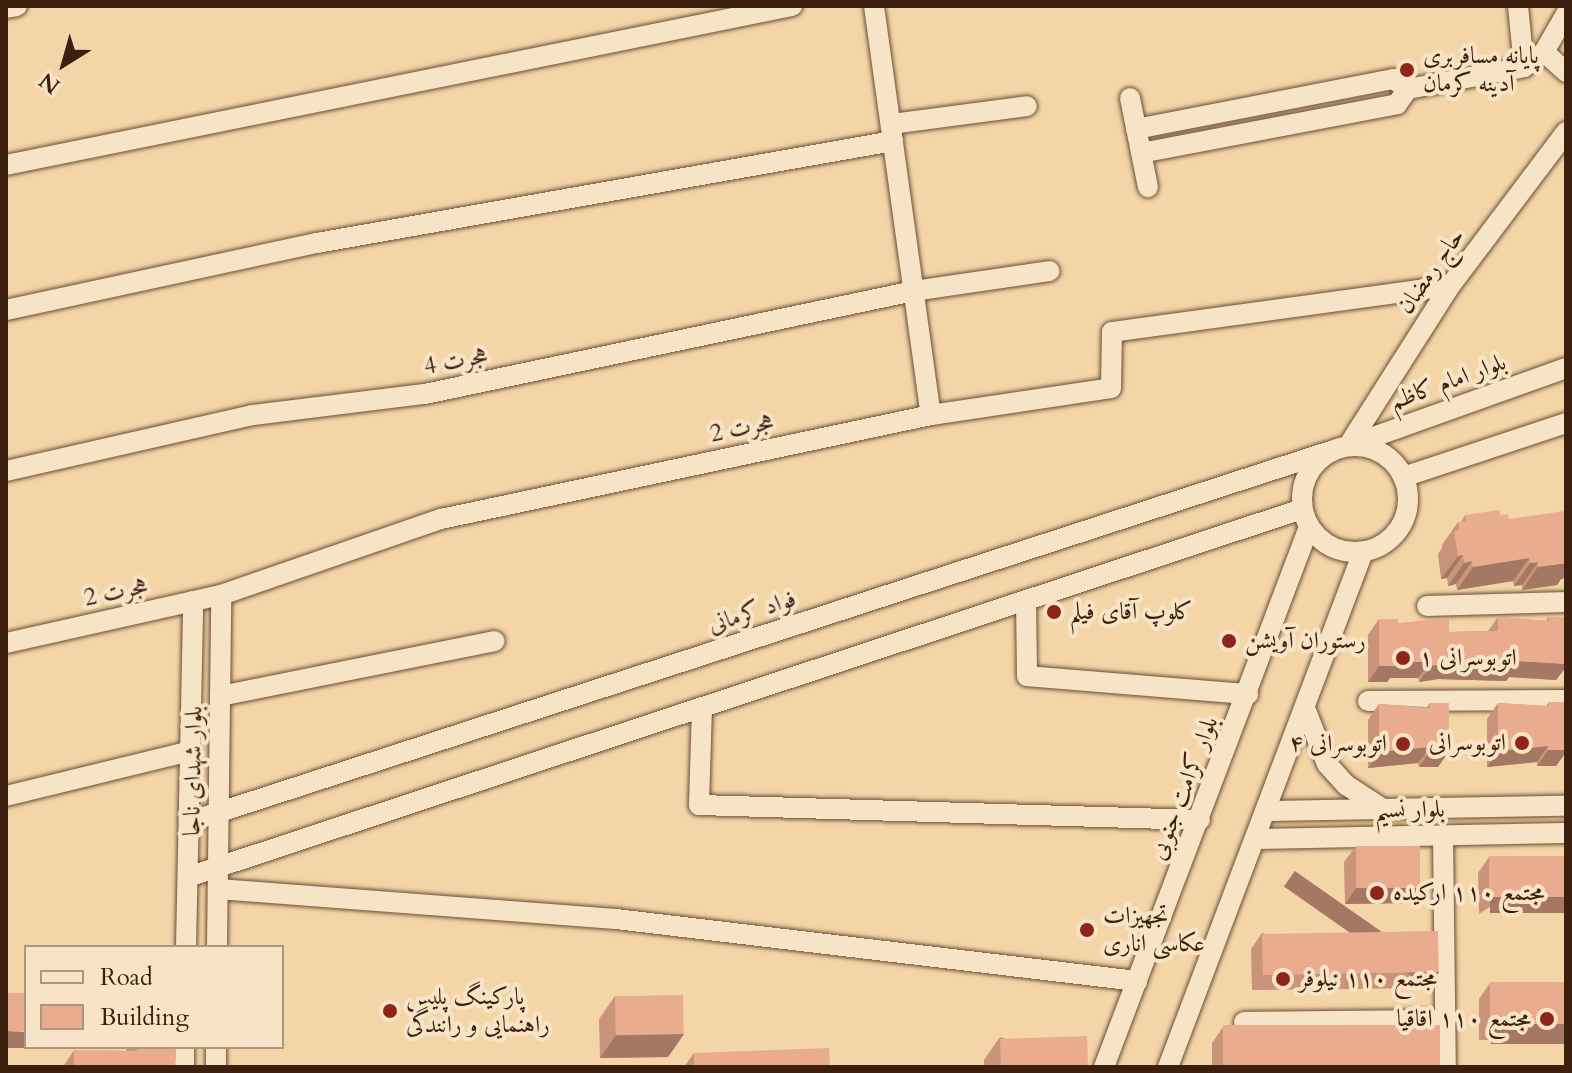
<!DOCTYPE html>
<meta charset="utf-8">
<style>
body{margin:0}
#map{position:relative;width:1572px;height:1073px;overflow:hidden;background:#f3d5a7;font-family:Cardo,Amiri,serif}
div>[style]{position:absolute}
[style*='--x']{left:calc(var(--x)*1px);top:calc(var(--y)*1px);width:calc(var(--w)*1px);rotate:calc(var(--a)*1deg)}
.roads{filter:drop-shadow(0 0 2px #6a4d34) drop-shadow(0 0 2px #6a4d34)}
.minor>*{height:20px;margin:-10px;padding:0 10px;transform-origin:10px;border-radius:10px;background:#f7e4c6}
.minor>.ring{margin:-10px;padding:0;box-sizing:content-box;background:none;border:20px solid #f7e4c6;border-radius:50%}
.wall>*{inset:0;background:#c9947a}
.shaded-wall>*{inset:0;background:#a47863;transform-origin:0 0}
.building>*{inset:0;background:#eaac8e;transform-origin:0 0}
.dots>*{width:22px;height:22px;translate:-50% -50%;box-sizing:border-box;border:4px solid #f7e4c6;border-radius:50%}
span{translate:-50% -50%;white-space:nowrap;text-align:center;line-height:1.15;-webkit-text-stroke:8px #f7e4c6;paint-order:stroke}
.poi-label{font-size:24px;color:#3c200d}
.left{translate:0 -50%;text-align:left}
.right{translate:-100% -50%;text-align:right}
.street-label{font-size:24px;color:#3c200d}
.frame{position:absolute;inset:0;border:8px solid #3c200d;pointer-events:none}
.legend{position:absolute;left:24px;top:945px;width:260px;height:104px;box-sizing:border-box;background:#f7e4c6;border:2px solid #ac967c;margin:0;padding:10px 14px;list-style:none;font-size:24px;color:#3c200d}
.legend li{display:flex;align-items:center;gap:16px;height:40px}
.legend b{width:40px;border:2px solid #ac967c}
.north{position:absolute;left:24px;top:24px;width:80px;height:80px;-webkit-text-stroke:6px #f7e4c6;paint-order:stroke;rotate:217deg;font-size:22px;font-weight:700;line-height:32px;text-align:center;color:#3c200d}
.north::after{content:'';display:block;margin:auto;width:28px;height:36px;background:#3c200d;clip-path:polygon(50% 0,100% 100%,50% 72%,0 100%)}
</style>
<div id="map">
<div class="roads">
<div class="minor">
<i style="--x:874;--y:6;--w:413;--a:82.1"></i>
<i style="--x:1518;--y:6;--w:61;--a:84.4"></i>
<i style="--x:6;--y:8;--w:11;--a:-10"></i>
<i style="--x:1544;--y:52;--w:30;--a:42"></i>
<i style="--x:1130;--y:98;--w:91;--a:78.6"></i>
<i style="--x:891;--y:124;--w:137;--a:-7.5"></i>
<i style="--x:1136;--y:129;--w:262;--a:-11"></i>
<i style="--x:1393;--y:79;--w:18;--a:34"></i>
<i style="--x:1141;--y:153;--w:261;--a:-10.8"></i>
<i style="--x:1397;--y:104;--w:19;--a:-54"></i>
<i style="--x:1408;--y:89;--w:118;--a:-10.7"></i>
<i style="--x:1524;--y:67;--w:25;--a:-37"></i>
<i style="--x:1544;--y:52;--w:44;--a:-59.9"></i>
<i style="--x:6;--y:165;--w:802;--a:-11.44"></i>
<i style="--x:6;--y:310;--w:318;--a:-12.2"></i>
<i style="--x:317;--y:243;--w:585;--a:-10.04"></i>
<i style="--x:1351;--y:445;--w:228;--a:-19.7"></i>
<i class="ring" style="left:1302px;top:446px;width:86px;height:86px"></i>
<i style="--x:1348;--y:446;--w:190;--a:-57.5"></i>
<i style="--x:1450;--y:286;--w:193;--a:-53"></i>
<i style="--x:6;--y:471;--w:253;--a:-12.8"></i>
<i style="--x:253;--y:415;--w:173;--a:-7"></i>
<i style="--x:425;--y:394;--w:500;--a:-11.9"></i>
<i style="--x:914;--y:291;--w:137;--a:-8.4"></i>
<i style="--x:1403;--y:477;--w:172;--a:-18.3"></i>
<i style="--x:1026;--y:601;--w:75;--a:89.2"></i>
<i style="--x:1027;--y:676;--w:222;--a:4.7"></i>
<i style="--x:1427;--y:606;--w:139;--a:-1.6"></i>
<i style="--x:6;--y:643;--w:220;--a:-12.6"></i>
<i style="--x:221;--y:595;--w:233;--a:-19.1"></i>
<i style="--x:441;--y:519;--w:501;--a:-11.98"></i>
<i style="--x:931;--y:415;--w:182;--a:-8.5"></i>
<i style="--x:1111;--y:388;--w:56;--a:-89"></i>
<i style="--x:1112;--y:332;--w:341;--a:-7.8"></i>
<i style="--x:220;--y:696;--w:280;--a:-11.3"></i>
<i style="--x:1368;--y:701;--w:198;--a:-0.3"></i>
<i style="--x:702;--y:708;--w:97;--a:91.8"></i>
<i style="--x:699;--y:805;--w:501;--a:1.71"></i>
<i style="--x:1305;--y:708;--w:60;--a:68.6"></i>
<i style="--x:1327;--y:764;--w:28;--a:48"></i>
<i style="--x:1346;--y:785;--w:44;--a:33"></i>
<i style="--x:6;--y:796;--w:189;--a:-13.7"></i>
<i style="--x:1266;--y:811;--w:300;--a:-1"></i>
<i style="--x:189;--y:822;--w:1201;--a:-18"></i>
<i style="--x:1443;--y:836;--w:231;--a:89.3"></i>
<i style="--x:1255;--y:839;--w:311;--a:-1.1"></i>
<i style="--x:188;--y:877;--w:1173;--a:-18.28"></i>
<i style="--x:218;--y:889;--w:399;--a:4.3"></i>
<i style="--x:616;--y:919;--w:525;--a:6.79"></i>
<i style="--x:186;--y:947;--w:346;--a:-88.8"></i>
<i style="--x:217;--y:947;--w:352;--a:-89.3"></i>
<i style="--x:1244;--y:1022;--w:202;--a:-0.6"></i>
<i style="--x:184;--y:1067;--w:20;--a:-90"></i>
<i style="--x:216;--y:1067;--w:20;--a:-90"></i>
<i style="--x:1104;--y:1067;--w:578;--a:-69.21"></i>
<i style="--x:1168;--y:1067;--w:551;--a:-69.26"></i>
</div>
</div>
<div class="wall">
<i style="clip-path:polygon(1465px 515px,1500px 515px,1509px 519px,1564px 578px,1561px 579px,1557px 585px,1522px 590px,1522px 585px,1514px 586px,1513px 581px,1457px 590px,1456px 584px,1448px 586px,1447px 578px,1441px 579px,1438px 554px,1442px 548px,1442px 545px,1458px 522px,1461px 522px)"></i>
<i style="clip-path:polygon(1498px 617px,1546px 621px,1548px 617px,1566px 617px,1566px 667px,1556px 680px,1509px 677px,1506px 681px,1438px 679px,1419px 682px,1418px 678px,1390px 678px,1387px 682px,1368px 682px,1368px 635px,1379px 619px,1449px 632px,1488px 631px)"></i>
<i style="clip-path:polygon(1549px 702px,1566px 702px,1566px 752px,1556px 766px,1537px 766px,1537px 762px,1487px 767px,1487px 719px,1498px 703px,1546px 706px)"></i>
<i style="clip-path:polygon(1430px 703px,1449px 751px,1438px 767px,1419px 767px,1418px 763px,1368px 768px,1368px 720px,1379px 704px,1427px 707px)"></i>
<i style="clip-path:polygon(1356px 846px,1420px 887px,1409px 903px,1345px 904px,1344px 862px)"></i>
<i style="clip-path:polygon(1566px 856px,1479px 914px,1478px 873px,1489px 857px)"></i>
<i style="clip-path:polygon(1262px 933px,1439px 972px,1428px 988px,1252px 990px,1251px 949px)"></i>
<i style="clip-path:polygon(1566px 982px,1566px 1040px,1479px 1040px,1479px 999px,1490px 983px)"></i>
<i style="clip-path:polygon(615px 996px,684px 1034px,668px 1057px,600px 1058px,599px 1019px)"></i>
<i style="clip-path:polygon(1223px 1027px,1439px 1067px,1212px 1067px,1212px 1043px)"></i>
<i style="clip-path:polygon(1000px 1037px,1088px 1067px,984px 1067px,984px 1060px)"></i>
<i style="clip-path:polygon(126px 1047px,176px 1047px,175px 1067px,63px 1067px,74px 1050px,126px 1051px)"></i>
<i style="clip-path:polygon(694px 1053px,830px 1067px,684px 1067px)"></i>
</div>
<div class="shaded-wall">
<i style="clip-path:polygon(1463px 555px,1447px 578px,1441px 579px,1458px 556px)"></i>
<i style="clip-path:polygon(1529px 558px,1513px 581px,1457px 590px,1473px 567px)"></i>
<i style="clip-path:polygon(1472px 561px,1456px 584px,1448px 586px,1464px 563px)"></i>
<i style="clip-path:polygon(1538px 562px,1522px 585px,1514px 586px,1530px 563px)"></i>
<i style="clip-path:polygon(1566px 563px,1566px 576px,1564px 578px,1561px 579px,1557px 585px,1522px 590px,1538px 567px)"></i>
<i style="clip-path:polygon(1517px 661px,1566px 664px,1566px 667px,1556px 680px,1509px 677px,1506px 681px,1438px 679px,1419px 682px,1430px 666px,1449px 663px)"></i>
<i style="clip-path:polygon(1398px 662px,1430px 662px,1418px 678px,1390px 678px,1387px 682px,1368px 682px,1379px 666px)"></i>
<i style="clip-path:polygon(1548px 746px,1537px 762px,1487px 767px,1498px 751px)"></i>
<i style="clip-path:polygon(1430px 747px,1418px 763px,1368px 768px,1379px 752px)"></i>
<i style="clip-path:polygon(1548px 750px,1566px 750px,1566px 752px,1556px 766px,1537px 766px)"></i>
<i style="clip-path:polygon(1430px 751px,1449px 751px,1438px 767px,1419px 767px)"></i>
<i style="clip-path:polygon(1420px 887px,1409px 903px,1345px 904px,1356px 888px)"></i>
<i style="left:1566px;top:897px;width:16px;height:76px;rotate:90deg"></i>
<i style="left:1439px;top:972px;width:19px;height:176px;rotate:125deg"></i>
<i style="left:1491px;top:1024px;width:75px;height:20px"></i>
<i style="clip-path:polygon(6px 1031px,26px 1032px,26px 1047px,37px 1047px,36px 1048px,6px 1048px)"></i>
<i style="clip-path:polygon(684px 1034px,668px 1057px,600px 1058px,616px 1035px)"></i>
<i style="clip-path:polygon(1440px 1066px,1439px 1067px,1316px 1067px)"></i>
</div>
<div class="building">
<i style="clip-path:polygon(1499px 510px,1500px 515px,1508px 514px,1509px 519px,1565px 511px,1566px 516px,1566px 563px,1538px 567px,1538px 562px,1530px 563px,1529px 558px,1473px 567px,1472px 561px,1464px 563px,1463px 555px,1458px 556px,1454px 531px,1459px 530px,1458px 522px,1466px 521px,1465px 515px)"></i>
<i style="clip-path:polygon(1498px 617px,1549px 621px,1548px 617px,1566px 617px,1566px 664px,1517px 661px,1517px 665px,1449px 663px,1430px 666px,1430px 662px,1398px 662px,1398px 666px,1379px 666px,1379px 619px,1398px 619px,1398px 623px,1449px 618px,1449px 632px,1498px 631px)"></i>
<i style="clip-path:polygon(1549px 702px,1566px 702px,1566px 750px,1548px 750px,1548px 746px,1498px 751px,1498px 703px,1549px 706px)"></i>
<i style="clip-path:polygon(1430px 703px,1449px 703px,1449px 751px,1430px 751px,1430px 747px,1379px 752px,1379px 704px,1430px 708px)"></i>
<i style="left:1356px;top:846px;width:64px;height:42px"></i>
<i style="left:1566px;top:856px;width:41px;height:77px;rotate:90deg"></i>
<i style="left:1438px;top:931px;width:41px;height:176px;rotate:89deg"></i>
<i style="left:1566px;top:982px;width:42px;height:76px;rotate:90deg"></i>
<i style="left:6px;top:993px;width:20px;height:38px"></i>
<i style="left:683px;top:995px;width:39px;height:68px;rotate:89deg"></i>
<i style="left:1440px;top:1025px;width:41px;height:217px;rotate:90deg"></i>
<i style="left:1087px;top:1036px;width:31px;height:87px;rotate:88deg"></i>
<i style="clip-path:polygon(137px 1047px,176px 1047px,175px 1067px,74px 1067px,74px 1050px,137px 1051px)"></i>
<i style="clip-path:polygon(829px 1048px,830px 1067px,694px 1067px,694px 1053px)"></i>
</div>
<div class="dots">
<i style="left:1407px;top:70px;background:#8f2418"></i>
<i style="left:1054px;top:612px;background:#8f2418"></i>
<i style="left:1229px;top:641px;background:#8f2418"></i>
<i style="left:1403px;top:658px;background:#8f2418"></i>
<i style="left:1522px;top:743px;background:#8f2418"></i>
<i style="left:1403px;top:744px;background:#8f2418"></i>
<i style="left:1377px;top:893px;background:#8f2418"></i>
<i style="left:1087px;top:930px;background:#8f2418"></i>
<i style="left:1283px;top:979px;background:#8f2418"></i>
<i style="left:390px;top:1011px;background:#8f2418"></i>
<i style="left:1547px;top:1019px;background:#8f2418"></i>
</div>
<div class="poi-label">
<span class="left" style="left:1423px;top:70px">پایانه مسافربری<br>آدینه کرمان</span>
<span class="left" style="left:1070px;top:612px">کلوپ آقای فیلم</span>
<span class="left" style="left:1245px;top:641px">رستوران آویشن</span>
<span class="left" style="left:1419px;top:658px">اتوبوسرانی ۱</span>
<span class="right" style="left:1506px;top:743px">اتوبوسرانی</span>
<span class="right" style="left:1387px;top:744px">اتوبوسرانی ۴</span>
<span class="left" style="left:1393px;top:893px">مجتمع ۱۱۰ ارکیده</span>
<span class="left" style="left:1103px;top:930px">تجهیزات<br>عکاسی اناری</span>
<span class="left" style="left:1299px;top:979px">مجتمع ۱۱۰ نیلوفر</span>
<span class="left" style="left:406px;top:1011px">پارکینگ پلیس<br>راهنمایی و رانندگی</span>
<span class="right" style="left:1531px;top:1019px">مجتمع ۱۱۰ اقاقیا</span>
</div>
<div class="street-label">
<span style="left:1431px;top:271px;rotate:-55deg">حاج رمضان</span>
<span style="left:456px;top:361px;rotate:-11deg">هجرت 4</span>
<span style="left:1448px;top:382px;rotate:-20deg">بلوار امام کاظم</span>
<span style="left:742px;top:428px;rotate:-12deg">هجرت 2</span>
<span style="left:116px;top:592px;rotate:-12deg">هجرت 2</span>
<span style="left:752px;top:612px;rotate:-18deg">فواد کرمانی</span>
<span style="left:193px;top:771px;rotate:-89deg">بلوار شهدای ناجا</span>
<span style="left:1184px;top:788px;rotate:-69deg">بلوار کرامت جنوبی</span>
<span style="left:1410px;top:810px;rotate:-1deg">بلوار نسیم</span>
</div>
<div class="frame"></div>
<ul class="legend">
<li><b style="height:10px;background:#f7e4c6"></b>Road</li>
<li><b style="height:22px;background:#eaac8e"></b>Building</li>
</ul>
<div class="north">N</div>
</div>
